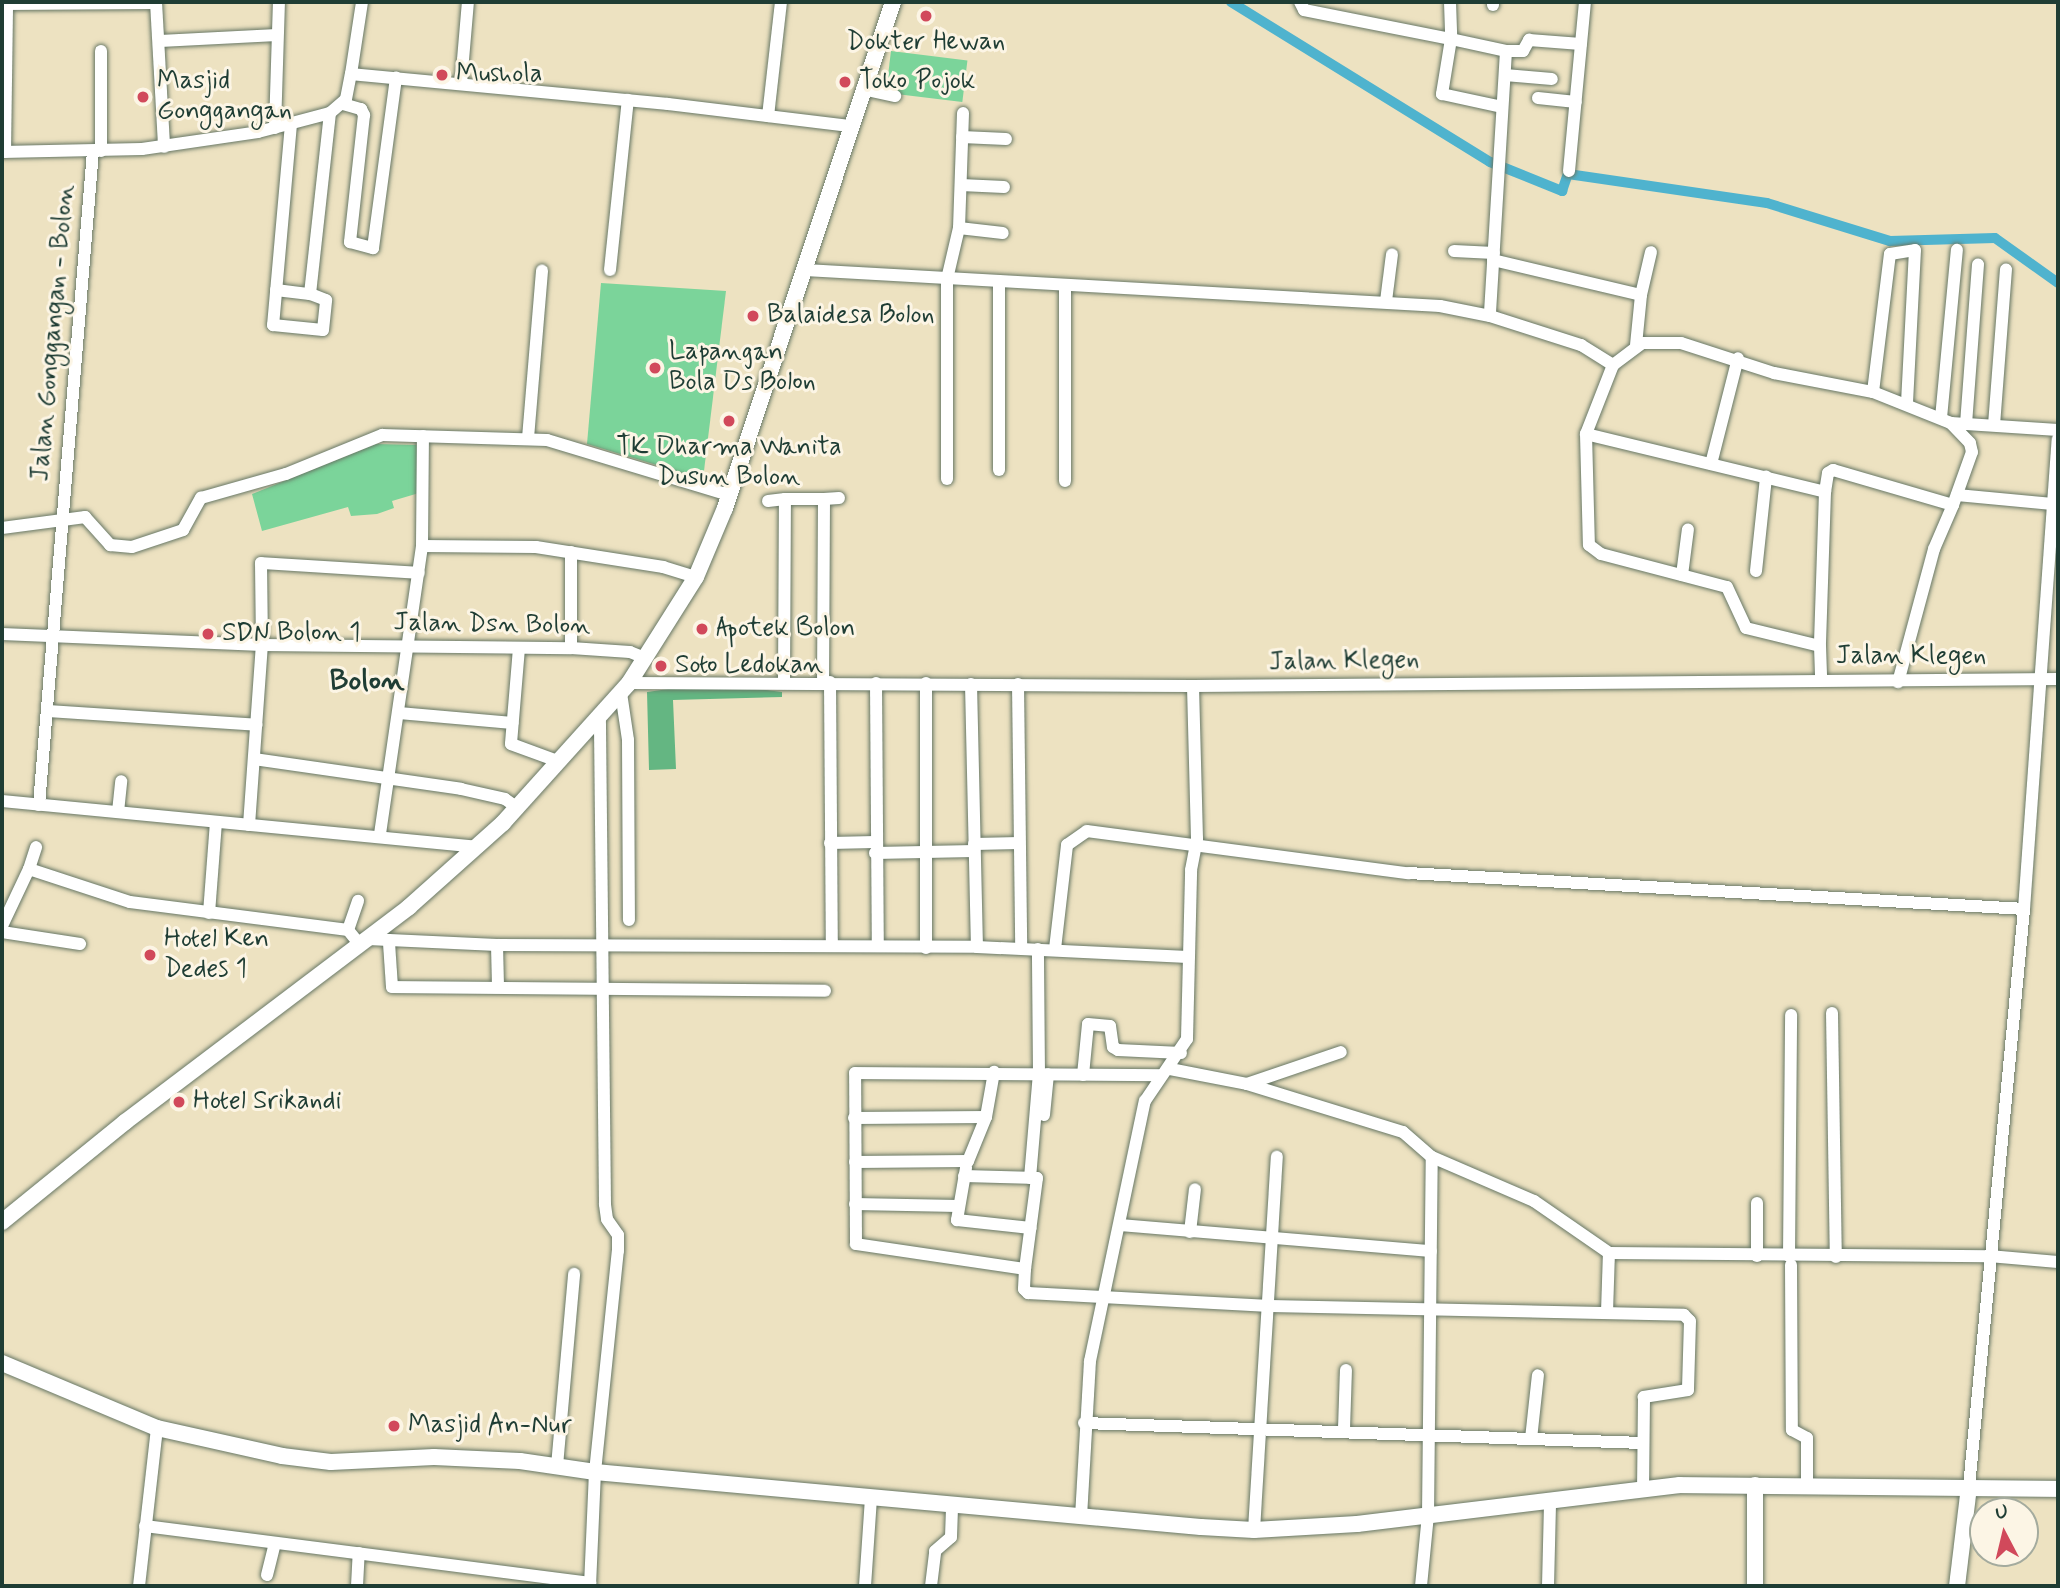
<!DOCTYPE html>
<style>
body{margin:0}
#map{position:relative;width:2060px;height:1588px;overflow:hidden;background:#ede2c1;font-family:Mynerve,sans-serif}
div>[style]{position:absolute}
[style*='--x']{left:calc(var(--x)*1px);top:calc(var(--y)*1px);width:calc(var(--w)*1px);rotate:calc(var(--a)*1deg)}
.green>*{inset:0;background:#7bd49a;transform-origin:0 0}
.forest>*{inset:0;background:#64b682}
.canal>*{height:10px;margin:-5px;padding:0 5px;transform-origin:5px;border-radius:5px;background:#4fb3ce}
.roads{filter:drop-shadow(0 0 2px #677765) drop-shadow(0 0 2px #677765)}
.street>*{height:12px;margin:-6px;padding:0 6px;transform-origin:6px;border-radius:6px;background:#fff}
.secondary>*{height:16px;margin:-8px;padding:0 8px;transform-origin:8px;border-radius:8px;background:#fff}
.dots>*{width:19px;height:19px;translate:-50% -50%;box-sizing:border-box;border:4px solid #fcf5e5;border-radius:50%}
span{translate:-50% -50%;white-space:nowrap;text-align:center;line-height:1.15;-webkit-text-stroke:6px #fcf5e5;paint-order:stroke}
.poi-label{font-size:26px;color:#1f3d34}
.left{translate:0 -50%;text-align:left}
.street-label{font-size:26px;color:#1f3d34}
.quarter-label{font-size:30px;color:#1f3d34;font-weight:700}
.frame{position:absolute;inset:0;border:4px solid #1f3d34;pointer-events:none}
.north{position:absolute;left:1969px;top:1497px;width:70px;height:70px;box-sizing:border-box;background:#fcf5e5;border:2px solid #a4ab9e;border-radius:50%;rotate:353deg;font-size:19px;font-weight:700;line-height:28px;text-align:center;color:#1f3d34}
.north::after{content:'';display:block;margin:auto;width:24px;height:32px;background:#d1495b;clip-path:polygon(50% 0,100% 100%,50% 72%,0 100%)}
</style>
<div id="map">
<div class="green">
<i style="left:891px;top:51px;width:77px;height:42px;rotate:7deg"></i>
<i style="clip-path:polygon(601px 283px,726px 291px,703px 479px,587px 444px)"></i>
<i style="clip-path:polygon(376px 444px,418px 445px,419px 493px,392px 501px,394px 508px,377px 514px,351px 516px,348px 507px,262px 531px,252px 494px)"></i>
</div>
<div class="forest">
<i style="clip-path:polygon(690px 686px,758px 689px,782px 692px,782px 697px,673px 700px,676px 769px,649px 770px,647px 692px)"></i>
</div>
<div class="canal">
<i style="--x:1231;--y:2;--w:304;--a:31.7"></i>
<i style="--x:1490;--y:162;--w:78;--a:21.9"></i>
<i style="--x:1562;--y:191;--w:18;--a:-71"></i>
<i style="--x:1568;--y:174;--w:201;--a:8.3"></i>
<i style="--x:1767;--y:203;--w:129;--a:17.2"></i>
<i style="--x:1890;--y:241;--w:105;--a:-1.6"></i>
<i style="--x:1995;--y:238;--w:77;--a:35.5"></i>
</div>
<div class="roads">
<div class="street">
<i style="--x:156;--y:2;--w:145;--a:86.8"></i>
<i style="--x:1300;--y:2;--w:9;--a:63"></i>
<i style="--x:1304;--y:10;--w:150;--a:11.2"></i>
<i style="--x:1451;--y:39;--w:56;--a:99.3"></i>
<i style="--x:1442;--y:94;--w:61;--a:12.2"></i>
<i style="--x:1450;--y:2;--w:37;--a:88"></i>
<i style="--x:1451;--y:39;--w:56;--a:12.3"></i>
<i style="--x:1506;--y:51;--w:265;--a:93.5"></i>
<i style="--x:1493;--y:2;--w:3;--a:90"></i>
<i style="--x:2;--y:4;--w:154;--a:-0.4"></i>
<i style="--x:160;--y:41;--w:117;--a:-2.9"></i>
<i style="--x:101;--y:51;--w:100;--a:90"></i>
<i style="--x:1506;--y:51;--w:17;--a:0"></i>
<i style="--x:1523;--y:51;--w:13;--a:-61"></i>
<i style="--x:1529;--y:40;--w:52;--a:4.4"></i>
<i style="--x:351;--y:74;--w:73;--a:-81.3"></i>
<i style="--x:1505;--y:75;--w:47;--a:4.9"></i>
<i style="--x:461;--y:83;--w:81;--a:-85.1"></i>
<i style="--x:862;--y:89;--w:34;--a:12"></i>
<i style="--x:1538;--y:98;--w:38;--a:6"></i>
<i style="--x:343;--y:104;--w:19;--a:16"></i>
<i style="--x:361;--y:109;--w:7;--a:63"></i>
<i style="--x:364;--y:115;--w:128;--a:96.3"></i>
<i style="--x:350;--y:242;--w:24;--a:15"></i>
<i style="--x:373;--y:248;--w:172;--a:-82.3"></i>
<i style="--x:768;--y:116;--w:115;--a:-83.5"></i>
<i style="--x:291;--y:124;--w:202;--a:95.1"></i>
<i style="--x:273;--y:325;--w:50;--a:5.7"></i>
<i style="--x:323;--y:330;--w:30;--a:-84"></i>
<i style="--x:326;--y:300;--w:17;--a:-159"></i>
<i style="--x:275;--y:128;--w:126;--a:-88.2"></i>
<i style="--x:962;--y:137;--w:44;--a:2.6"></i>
<i style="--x:2;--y:152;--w:140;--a:-1.2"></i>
<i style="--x:142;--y:149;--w:117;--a:-8.3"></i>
<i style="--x:258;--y:132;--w:74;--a:-14.8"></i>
<i style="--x:330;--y:113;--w:21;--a:-41"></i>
<i style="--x:346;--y:99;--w:25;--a:-79"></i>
<i style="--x:351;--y:74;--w:318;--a:5.4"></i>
<i style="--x:668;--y:104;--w:183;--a:6.9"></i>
<i style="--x:5;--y:152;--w:148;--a:-89.2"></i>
<i style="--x:1569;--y:171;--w:170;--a:-84.6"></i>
<i style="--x:961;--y:185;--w:43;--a:2.7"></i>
<i style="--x:959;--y:228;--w:44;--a:6.5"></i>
<i style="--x:1454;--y:251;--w:40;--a:2.9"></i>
<i style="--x:1493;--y:260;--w:152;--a:13.3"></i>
<i style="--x:1641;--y:295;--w:50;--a:95.7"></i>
<i style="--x:610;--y:270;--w:171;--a:-84"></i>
<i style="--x:805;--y:270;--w:636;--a:3.24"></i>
<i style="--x:1440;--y:306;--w:51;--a:11.3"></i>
<i style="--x:1490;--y:316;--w:96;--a:17.7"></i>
<i style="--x:1581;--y:345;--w:38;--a:32"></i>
<i style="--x:1613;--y:365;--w:74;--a:111.4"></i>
<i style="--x:1586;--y:434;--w:111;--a:88.5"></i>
<i style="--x:1589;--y:545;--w:15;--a:37"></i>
<i style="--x:1601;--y:554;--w:130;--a:14.7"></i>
<i style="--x:1727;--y:587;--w:45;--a:65.1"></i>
<i style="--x:1746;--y:628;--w:76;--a:13.7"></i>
<i style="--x:1820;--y:646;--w:34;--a:88"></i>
<i style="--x:999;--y:281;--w:189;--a:90"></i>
<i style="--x:276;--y:290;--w:34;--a:7"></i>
<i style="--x:310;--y:294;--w:182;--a:-83.7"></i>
<i style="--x:1641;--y:295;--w:44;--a:-76.9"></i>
<i style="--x:1386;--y:301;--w:47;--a:-82.7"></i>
<i style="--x:1613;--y:365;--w:36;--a:-37"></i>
<i style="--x:1642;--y:343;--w:39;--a:0"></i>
<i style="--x:1681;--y:343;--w:98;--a:17.9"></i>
<i style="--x:1774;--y:373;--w:101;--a:10.9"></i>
<i style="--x:1873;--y:392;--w:84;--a:21.7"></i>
<i style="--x:1873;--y:392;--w:139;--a:-83"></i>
<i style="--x:1890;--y:254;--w:25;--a:-9"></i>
<i style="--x:1915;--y:250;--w:154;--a:93"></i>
<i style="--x:1941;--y:418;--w:169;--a:-84.6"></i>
<i style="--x:1966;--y:424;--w:160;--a:-85.7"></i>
<i style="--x:1994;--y:425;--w:156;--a:-85.6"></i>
<i style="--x:1586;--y:434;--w:246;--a:13.6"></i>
<i style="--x:1825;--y:492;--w:154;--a:91.9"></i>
<i style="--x:528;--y:438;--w:168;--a:-85.2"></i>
<i style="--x:1711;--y:464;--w:109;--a:-75.7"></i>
<i style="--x:947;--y:479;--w:200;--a:-90"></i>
<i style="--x:947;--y:279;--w:52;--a:-76.8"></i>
<i style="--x:959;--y:228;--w:115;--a:-88"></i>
<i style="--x:1065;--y:481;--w:195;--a:-90"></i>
<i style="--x:1825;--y:492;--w:19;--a:-81"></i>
<i style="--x:1828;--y:473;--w:6;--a:-31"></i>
<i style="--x:1833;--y:470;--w:125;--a:16.3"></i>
<i style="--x:1953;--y:505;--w:48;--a:113.4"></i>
<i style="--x:1934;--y:549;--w:138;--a:105.1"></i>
<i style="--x:1957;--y:495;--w:96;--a:5.4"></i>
<i style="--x:824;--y:499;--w:15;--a:-4"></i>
<i style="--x:768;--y:501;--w:17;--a:-7"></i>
<i style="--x:1953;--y:505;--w:56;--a:-70.3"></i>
<i style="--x:1972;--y:452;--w:9;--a:-103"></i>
<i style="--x:1970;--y:443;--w:28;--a:-134"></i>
<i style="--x:1951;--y:423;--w:107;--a:3.7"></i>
<i style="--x:2;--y:528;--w:84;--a:-7.5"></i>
<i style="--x:85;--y:517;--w:38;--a:48"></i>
<i style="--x:110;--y:545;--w:22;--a:5"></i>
<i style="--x:132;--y:547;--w:54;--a:-18.4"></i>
<i style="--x:183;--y:530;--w:37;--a:-61"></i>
<i style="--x:201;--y:498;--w:88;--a:-15.8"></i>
<i style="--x:286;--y:474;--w:104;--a:-22.1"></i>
<i style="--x:382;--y:435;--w:165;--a:1.7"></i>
<i style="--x:547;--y:440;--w:190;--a:16.8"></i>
<i style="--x:422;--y:546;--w:114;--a:0.5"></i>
<i style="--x:536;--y:547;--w:129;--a:8.9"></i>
<i style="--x:663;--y:567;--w:34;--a:17"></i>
<i style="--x:1756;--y:571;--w:95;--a:-83.9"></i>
<i style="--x:1682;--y:575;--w:46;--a:-82.6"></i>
<i style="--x:2;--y:634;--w:260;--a:2.4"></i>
<i style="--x:262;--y:645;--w:309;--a:0.6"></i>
<i style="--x:571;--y:648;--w:59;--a:3.9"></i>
<i style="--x:630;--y:652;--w:16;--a:22"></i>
<i style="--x:519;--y:648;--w:96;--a:94.8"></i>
<i style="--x:511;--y:744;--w:52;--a:20.2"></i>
<i style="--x:571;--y:648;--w:96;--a:-90"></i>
<i style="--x:784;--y:681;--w:182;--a:-89.7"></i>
<i style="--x:785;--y:499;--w:39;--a:0"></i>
<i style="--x:824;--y:499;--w:183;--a:90.3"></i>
<i style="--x:830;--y:682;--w:264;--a:89.6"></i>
<i style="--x:629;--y:683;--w:564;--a:0.3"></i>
<i style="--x:1193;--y:686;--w:865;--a:-0.46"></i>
<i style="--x:876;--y:683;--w:263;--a:89.6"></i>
<i style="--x:971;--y:684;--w:263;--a:88.7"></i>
<i style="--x:1018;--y:684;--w:264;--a:89.3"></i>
<i style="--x:621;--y:693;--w:48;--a:81.5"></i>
<i style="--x:628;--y:740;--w:180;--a:89.7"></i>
<i style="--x:48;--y:711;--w:209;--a:3.8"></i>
<i style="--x:399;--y:713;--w:114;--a:5"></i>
<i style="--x:254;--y:759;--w:209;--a:8.2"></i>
<i style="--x:461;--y:789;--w:45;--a:12.8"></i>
<i style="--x:505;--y:799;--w:14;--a:36"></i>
<i style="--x:2;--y:801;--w:479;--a:5.5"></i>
<i style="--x:39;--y:805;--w:656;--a:-85.28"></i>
<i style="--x:118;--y:812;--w:31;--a:-84"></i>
<i style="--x:249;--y:825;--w:180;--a:-85.9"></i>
<i style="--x:262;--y:645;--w:82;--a:-90.7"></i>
<i style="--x:261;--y:563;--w:158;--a:3.6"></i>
<i style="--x:380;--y:834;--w:291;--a:-81.7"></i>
<i style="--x:422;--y:546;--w:110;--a:-89.5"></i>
<i style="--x:830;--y:843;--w:45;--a:-1.3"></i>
<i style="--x:974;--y:844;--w:45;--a:-1.3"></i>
<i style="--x:875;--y:853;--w:99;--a:-1.2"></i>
<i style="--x:29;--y:869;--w:23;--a:-72"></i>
<i style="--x:209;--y:913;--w:91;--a:-85.6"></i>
<i style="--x:2;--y:926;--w:63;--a:-64.7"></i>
<i style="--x:29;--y:869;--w:106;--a:18.1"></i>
<i style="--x:130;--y:902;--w:220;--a:7.3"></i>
<i style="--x:348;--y:930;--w:19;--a:51"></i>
<i style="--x:348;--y:930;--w:31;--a:-71"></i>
<i style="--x:2;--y:932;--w:79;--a:8.7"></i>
<i style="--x:368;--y:939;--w:129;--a:2.7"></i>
<i style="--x:497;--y:945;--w:480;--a:0.2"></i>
<i style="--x:977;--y:947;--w:211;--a:2.7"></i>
<i style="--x:389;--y:943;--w:44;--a:86.1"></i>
<i style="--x:392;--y:987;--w:433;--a:0.5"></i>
<i style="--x:497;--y:945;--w:42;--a:88.6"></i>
<i style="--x:926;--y:948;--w:265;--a:-90"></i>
<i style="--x:1055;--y:949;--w:105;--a:-83.4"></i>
<i style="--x:1067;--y:845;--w:24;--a:-35"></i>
<i style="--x:1087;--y:831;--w:324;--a:7.5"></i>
<i style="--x:1408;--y:873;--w:617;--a:3.34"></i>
<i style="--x:1832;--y:1013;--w:244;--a:89.1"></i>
<i style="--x:1170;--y:1069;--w:78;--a:11"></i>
<i style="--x:1247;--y:1084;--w:163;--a:17.1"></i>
<i style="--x:1403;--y:1132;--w:38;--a:41"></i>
<i style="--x:1432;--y:1157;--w:111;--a:23.3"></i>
<i style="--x:1534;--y:1201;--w:91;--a:34.7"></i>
<i style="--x:1083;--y:1075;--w:51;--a:-84.4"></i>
<i style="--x:1088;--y:1024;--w:22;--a:5"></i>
<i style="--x:1110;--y:1026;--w:21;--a:82"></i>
<i style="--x:1113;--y:1047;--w:6;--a:31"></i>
<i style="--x:1118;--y:1050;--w:63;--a:2.7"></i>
<i style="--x:1247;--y:1084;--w:99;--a:-18.8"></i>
<i style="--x:1044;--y:1115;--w:41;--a:-84.4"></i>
<i style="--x:986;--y:1117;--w:46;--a:-79.9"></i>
<i style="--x:854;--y:1118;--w:132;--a:-0.4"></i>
<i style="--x:986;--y:1117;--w:48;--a:112.2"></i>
<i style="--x:968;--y:1161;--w:113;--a:179.5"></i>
<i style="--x:966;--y:1168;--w:53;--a:99.8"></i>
<i style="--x:957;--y:1220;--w:74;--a:6.2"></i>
<i style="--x:964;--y:1176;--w:73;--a:1.6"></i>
<i style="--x:1030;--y:1178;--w:104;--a:-85.1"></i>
<i style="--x:1039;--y:1074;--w:125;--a:-90.5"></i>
<i style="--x:1037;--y:1178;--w:92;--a:97.5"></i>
<i style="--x:1025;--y:1269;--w:20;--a:93"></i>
<i style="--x:1024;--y:1289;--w:6;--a:45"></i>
<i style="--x:1028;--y:1293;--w:242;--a:3.1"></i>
<i style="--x:1270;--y:1306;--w:414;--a:1.2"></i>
<i style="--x:1684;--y:1315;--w:8;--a:45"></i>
<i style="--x:1690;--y:1321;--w:69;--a:91.7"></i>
<i style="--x:1688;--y:1390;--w:45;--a:171"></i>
<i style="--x:1644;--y:1397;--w:92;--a:90.6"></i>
<i style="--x:1757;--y:1203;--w:53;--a:90"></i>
<i style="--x:855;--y:1204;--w:103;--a:1.1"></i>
<i style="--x:1120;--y:1225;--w:312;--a:4.8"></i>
<i style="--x:1190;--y:1232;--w:43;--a:-83.4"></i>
<i style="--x:1789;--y:1256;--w:241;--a:-89.5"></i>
<i style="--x:1791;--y:1265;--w:165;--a:89.7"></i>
<i style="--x:1792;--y:1430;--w:17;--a:28"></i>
<i style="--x:1807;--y:1438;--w:48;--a:90"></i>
<i style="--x:1025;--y:1269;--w:171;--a:-171.6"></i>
<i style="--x:856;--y:1244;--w:171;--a:-90.3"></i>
<i style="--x:855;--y:1073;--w:306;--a:0.4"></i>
<i style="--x:1607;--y:1312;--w:59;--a:-88.1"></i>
<i style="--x:1609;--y:1253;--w:380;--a:0.5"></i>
<i style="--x:1989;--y:1256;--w:69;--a:5"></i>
<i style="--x:1084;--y:1423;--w:558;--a:2.05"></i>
<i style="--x:1344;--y:1429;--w:59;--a:-88.1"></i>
<i style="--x:1531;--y:1439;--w:64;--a:-83.8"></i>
<i style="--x:557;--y:1466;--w:193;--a:-84.9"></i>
<i style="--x:1969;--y:1487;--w:581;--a:-84.56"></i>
<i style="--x:2024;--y:909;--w:471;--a:-85.9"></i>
<i style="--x:1081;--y:1517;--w:156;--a:-86.7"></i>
<i style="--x:1090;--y:1361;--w:266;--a:-78.1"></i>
<i style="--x:1145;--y:1101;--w:75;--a:-55.9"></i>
<i style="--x:1187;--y:1039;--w:169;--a:-88.6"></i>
<i style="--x:1191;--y:870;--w:32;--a:-79"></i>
<i style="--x:1197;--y:839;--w:153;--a:-91.5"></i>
<i style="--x:145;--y:1526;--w:449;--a:7.3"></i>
<i style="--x:1254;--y:1530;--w:374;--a:-86.5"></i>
<i style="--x:267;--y:1575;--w:33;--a:-76"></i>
<i style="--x:139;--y:1586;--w:159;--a:-83.5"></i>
<i style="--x:357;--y:1586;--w:33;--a:-87"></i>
<i style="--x:590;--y:1586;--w:114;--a:-87.5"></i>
<i style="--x:595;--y:1472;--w:222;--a:-84.1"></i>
<i style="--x:618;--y:1251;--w:16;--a:-90"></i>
<i style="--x:618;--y:1235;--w:19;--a:-125"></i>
<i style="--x:607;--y:1219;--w:15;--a:-98"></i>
<i style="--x:605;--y:1204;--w:487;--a:-90.6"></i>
<i style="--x:865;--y:1586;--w:89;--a:-86.1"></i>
<i style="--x:931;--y:1586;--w:35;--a:-83"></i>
<i style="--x:935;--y:1551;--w:21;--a:-41"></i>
<i style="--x:951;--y:1537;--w:32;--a:-88"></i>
<i style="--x:1421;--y:1586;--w:71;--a:-84.4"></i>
<i style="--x:1428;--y:1515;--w:358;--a:-89.4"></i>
<i style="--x:1548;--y:1586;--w:83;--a:-88.6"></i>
</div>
<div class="secondary">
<i style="--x:2;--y:1222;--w:159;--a:-39.1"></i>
<i style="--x:125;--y:1122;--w:356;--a:-37.1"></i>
<i style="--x:409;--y:907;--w:126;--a:-41.8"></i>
<i style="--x:503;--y:823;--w:188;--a:-48"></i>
<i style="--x:629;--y:683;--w:125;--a:-57.7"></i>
<i style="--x:696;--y:577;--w:75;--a:-67.2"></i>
<i style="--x:725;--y:508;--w:533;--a:-71.63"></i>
<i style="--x:2;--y:1363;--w:168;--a:22.8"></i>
<i style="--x:157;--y:1428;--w:128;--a:12.6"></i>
<i style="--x:282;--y:1456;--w:49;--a:7"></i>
<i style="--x:331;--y:1462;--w:103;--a:-2.8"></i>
<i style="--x:434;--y:1457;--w:86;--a:2.7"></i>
<i style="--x:520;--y:1461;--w:76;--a:8.3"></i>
<i style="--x:595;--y:1472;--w:608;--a:5.19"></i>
<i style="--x:1201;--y:1527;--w:53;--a:3.2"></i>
<i style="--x:1254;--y:1530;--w:103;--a:-3.3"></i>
<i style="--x:1357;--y:1524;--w:325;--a:-6.9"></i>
<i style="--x:1680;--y:1485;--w:378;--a:0.6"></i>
<i style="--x:1755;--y:1485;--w:101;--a:90"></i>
<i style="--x:1957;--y:1586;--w:100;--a:-83.1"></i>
</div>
</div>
<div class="dots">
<i style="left:926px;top:16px;background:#d1495b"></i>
<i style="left:442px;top:75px;background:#d1495b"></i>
<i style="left:845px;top:82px;background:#d1495b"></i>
<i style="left:143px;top:97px;background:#d1495b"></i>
<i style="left:753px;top:316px;background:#d1495b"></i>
<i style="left:655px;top:368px;background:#d1495b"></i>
<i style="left:729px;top:421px;background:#d1495b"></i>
<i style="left:702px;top:629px;background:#d1495b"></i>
<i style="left:208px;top:634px;background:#d1495b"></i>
<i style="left:661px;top:666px;background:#d1495b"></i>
<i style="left:150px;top:955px;background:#d1495b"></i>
<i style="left:179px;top:1102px;background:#d1495b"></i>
<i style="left:394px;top:1426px;background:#d1495b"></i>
</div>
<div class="poi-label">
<span style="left:926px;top:43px">Dokter Hewan</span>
<span class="left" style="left:456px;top:75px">Mushola</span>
<span class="left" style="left:157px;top:97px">Masjid<br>Gonggangan</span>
<span class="left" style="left:859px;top:82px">Toko Pojok</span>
<span class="left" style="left:767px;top:316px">Balaidesa Bolon</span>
<span class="left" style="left:669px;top:368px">Lapangan<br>Bola Ds Bolon</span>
<span style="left:729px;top:463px">TK Dharma Wanita<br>Dusun Bolon</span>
<span class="left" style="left:716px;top:629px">Apotek Bolon</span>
<span class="left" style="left:222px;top:634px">SDN Bolon 1</span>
<span class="left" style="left:675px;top:666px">Soto Ledokan</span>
<span class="left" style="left:164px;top:955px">Hotel Ken<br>Dedes 1</span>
<span class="left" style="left:193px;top:1102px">Hotel Srikandi</span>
<span class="left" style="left:408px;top:1426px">Masjid An-Nur</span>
</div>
<div class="street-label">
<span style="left:54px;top:333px;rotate:-85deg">Jalan Gonggangan - Bolon</span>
<span style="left:492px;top:625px;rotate:1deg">Jalan Dsn Bolon</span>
<span style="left:1911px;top:657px">Jalan Klegen</span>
<span style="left:1344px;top:662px;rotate:-1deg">Jalan Klegen</span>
</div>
<div class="quarter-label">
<span style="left:367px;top:681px">Bolon</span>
</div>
<div class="frame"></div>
<div class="north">U</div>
</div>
